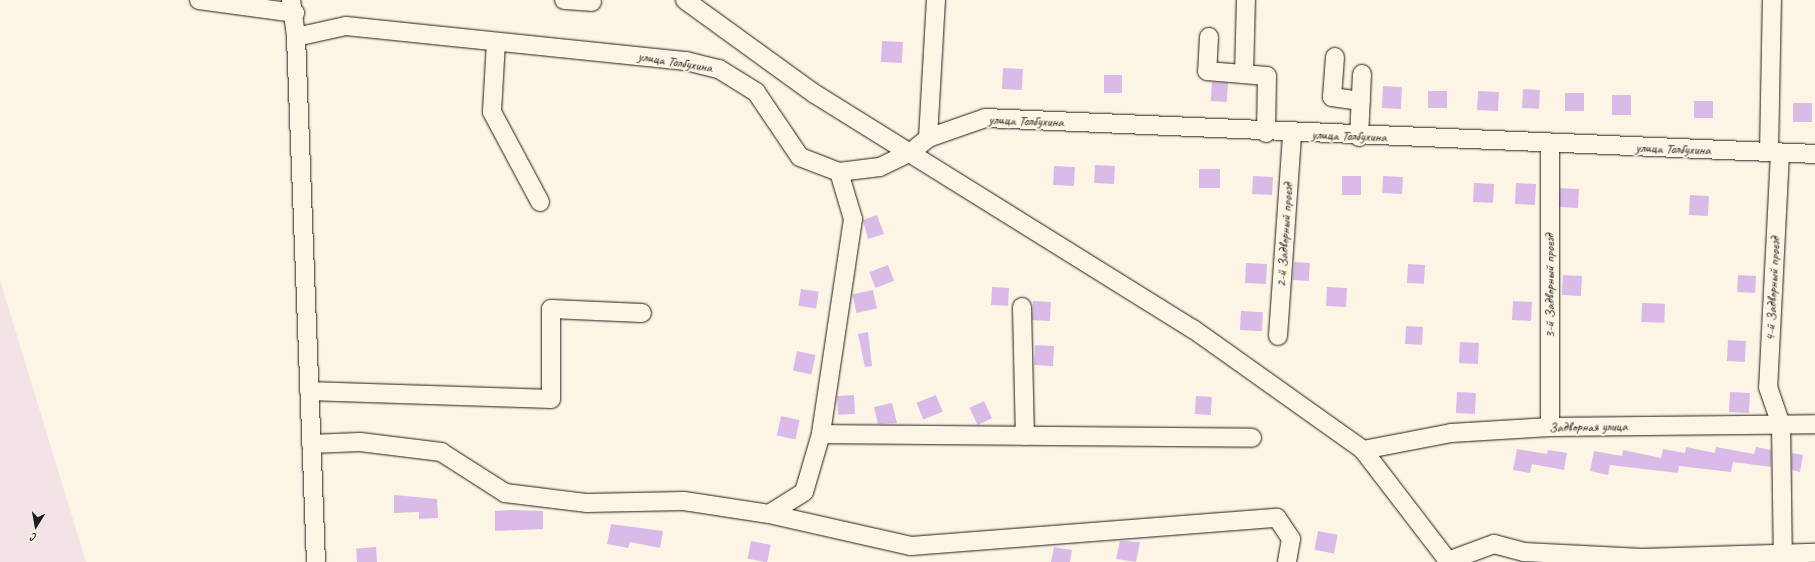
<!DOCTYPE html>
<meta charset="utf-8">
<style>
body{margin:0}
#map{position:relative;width:1815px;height:562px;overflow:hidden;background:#fcf5e5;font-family:Caveat,sans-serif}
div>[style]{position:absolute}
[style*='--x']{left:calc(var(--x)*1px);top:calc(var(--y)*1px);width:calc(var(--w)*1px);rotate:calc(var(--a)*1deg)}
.built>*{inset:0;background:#f2e4e6}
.building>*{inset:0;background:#dabbe8;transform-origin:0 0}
.roads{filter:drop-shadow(0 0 1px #1c1c1c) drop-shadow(0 0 1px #1c1c1c)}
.minor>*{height:18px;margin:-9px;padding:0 9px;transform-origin:9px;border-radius:9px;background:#fcf5e5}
span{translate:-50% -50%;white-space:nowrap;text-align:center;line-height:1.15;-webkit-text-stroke:4px #fcf5e5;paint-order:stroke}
.street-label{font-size:14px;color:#1c1c1c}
.north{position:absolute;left:16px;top:506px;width:40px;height:40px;-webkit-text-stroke:3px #fcf5e5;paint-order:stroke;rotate:191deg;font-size:11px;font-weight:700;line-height:16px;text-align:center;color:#1c1c1c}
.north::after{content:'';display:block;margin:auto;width:14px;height:18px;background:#1c1c1c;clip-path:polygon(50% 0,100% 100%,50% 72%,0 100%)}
</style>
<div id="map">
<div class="built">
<i style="clip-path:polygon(0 280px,86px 562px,0 562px)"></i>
</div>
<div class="building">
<i style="left:882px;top:41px;width:21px;height:21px;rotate:3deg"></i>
<i style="left:1003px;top:68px;width:20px;height:21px;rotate:3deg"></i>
<i style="left:1104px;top:75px;width:18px;height:18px"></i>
<i style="left:1212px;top:82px;width:16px;height:19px;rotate:4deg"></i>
<i style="left:1383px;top:86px;width:19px;height:22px;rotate:3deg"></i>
<i style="left:1523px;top:89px;width:17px;height:19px;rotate:3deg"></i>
<i style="left:1428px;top:91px;width:19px;height:17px"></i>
<i style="left:1478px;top:91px;width:21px;height:19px;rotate:3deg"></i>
<i style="left:1565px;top:93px;width:19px;height:18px"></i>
<i style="left:1612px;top:95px;width:19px;height:20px"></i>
<i style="left:1694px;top:101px;width:19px;height:17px"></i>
<i style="left:1793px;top:103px;width:19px;height:19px"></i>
<i style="left:1095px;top:165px;width:20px;height:18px;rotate:3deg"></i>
<i style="left:1054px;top:166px;width:21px;height:19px;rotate:3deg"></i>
<i style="left:1199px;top:169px;width:21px;height:19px"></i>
<i style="left:1253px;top:176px;width:20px;height:18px;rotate:3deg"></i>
<i style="left:1342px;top:176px;width:19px;height:19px"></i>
<i style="left:1383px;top:176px;width:20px;height:17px;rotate:3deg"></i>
<i style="left:1474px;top:183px;width:20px;height:19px;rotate:3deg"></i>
<i style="left:1516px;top:183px;width:20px;height:21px;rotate:3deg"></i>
<i style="left:1560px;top:188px;width:19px;height:19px;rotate:3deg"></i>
<i style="left:1690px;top:195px;width:19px;height:20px;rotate:3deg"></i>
<i style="clip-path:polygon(877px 215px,884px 234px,868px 239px,863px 220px)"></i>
<i style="left:1294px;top:262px;width:16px;height:18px;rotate:4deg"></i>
<i style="left:1246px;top:263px;width:21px;height:20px;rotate:3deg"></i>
<i style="left:1408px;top:264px;width:17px;height:19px;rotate:3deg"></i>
<i style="left:888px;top:265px;width:17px;height:20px;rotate:69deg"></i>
<i style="left:1563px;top:275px;width:19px;height:20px;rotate:3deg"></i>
<i style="left:1738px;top:275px;width:18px;height:17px;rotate:3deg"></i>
<i style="left:992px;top:287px;width:17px;height:18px;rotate:3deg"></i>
<i style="left:1327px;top:287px;width:20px;height:19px;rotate:3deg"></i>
<i style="left:801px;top:289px;width:18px;height:17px;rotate:9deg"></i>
<i style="left:873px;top:290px;width:19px;height:21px;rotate:78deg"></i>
<i style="left:1033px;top:301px;width:18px;height:19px;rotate:3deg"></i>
<i style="left:1513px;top:301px;width:19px;height:19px;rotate:3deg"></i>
<i style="left:1642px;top:303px;width:23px;height:19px;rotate:2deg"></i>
<i style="left:1241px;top:311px;width:22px;height:19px;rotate:3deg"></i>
<i style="left:1406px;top:326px;width:17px;height:18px;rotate:3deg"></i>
<i style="clip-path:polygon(868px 332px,872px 366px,865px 367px,858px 334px)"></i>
<i style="left:1728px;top:340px;width:18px;height:21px;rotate:3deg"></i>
<i style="left:1460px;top:342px;width:19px;height:21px;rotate:3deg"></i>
<i style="left:1035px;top:345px;width:19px;height:20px;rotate:3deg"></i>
<i style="left:797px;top:351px;width:19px;height:20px;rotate:12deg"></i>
<i style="left:1457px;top:392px;width:19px;height:21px;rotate:3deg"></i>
<i style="left:1730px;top:392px;width:20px;height:20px;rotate:3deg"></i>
<i style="left:854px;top:395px;width:19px;height:17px;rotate:87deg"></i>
<i style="left:936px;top:395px;width:18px;height:21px;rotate:68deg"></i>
<i style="left:1196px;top:396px;width:16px;height:18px;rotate:4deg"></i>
<i style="left:984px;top:401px;width:19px;height:16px;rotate:65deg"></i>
<i style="clip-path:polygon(892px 403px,897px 423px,878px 424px,874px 407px)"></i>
<i style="left:781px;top:416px;width:19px;height:20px;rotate:12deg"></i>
<i style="clip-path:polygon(1686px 447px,1715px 453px,1716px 447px,1754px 454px,1756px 447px,1771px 450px,1771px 467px,1733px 462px,1731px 472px,1679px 466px,1678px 473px,1610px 465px,1608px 475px,1590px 471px,1594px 451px,1622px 456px,1623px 450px,1661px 458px,1663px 449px,1685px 453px)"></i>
<i style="clip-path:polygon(1517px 449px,1547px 454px,1548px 450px,1567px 453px,1564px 470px,1532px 464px,1530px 473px,1513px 470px)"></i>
<i style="clip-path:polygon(1792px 453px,1803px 455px,1800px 472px,1792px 470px)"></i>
<i style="clip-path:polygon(394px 495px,437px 499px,438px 518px,419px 519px,419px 512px,394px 513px)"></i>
<i style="clip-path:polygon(512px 510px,543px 511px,543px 529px,495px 531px,495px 511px)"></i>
<i style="clip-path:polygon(611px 524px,663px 531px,660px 548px,630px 542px,628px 548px,607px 544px)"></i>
<i style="left:1318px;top:531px;width:20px;height:19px;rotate:11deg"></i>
<i style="left:751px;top:541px;width:20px;height:18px;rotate:11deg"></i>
<i style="clip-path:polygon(1120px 541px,1140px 542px,1136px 562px,1116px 559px)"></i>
<i style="left:376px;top:547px;width:15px;height:20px;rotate:86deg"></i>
<i style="clip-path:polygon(1054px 547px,1072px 550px,1070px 562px,1051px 562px)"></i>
</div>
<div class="roads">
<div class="minor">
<i style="--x:199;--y:0;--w:97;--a:7.7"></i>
<i style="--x:291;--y:0;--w:37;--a:82"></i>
<i style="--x:296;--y:37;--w:525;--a:87.82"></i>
<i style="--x:564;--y:0;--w:28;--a:4"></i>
<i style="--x:685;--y:0;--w:160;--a:35.9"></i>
<i style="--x:815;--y:94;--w:445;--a:31.9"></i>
<i style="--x:1193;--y:329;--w:209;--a:35.4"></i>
<i style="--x:1363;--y:450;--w:141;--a:52.5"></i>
<i style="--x:296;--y:37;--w:51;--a:-12.4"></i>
<i style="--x:346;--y:26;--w:342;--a:5.9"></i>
<i style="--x:686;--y:61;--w:34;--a:14"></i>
<i style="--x:719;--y:69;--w:44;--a:31.9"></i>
<i style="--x:756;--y:92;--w:78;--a:55.9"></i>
<i style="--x:800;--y:157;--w:42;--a:21"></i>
<i style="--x:839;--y:172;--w:41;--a:-7"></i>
<i style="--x:880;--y:167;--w:34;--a:-26"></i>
<i style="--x:911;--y:152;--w:22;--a:-39"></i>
<i style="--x:928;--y:138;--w:60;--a:-19.3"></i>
<i style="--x:985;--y:118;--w:831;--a:2.48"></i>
<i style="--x:1209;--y:37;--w:34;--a:93"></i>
<i style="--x:1207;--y:71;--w:60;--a:4.8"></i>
<i style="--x:1267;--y:76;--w:57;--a:91"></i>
<i style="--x:496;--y:42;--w:70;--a:93.3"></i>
<i style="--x:492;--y:112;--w:102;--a:61.9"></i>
<i style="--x:1335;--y:57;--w:40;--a:94.3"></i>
<i style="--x:1332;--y:97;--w:29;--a:8"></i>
<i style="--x:1244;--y:74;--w:74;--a:-88.5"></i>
<i style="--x:1359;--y:137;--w:63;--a:-87.3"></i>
<i style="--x:928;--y:138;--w:138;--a:-86.7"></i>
<i style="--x:1769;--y:152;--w:152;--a:-88.9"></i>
<i style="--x:1780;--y:153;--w:234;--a:92.9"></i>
<i style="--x:1768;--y:387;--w:39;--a:71"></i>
<i style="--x:1781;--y:424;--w:138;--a:89.2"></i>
<i style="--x:839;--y:172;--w:49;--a:73.4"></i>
<i style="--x:853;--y:219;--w:217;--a:98.5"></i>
<i style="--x:821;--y:434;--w:431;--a:0.5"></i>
<i style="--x:1022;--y:307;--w:129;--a:88.7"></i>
<i style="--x:1278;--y:336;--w:202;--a:-86"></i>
<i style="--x:309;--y:391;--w:242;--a:1.9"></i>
<i style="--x:551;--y:399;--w:90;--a:-90"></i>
<i style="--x:551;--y:309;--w:91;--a:2.5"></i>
<i style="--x:1550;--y:427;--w:283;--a:-90"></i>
<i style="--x:821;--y:434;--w:60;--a:106.3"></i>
<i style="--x:804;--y:492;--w:41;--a:147.8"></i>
<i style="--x:769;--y:514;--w:146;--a:12.7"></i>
<i style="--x:911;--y:546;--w:367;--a:-4.4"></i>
<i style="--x:1277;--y:518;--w:25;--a:56"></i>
<i style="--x:1291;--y:539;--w:23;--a:100"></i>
<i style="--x:311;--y:444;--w:49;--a:-2.3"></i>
<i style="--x:360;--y:442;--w:82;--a:7"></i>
<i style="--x:441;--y:452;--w:76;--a:32.6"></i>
<i style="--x:505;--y:493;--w:83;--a:7"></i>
<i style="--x:587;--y:503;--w:97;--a:-1.2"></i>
<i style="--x:684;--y:501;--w:86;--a:8.7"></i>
<i style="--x:1363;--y:450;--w:90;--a:-10.9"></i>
<i style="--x:1451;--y:433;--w:99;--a:-3.5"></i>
<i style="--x:1550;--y:427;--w:265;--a:-0.6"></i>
<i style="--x:1448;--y:561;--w:49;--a:-20.3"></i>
<i style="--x:1494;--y:544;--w:31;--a:15"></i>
<i style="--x:1524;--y:552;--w:118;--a:2.9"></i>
<i style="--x:1642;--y:558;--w:173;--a:-1.7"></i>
</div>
</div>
<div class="street-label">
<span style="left:675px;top:62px;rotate:9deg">улица Толбухина</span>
<span style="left:1026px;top:121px;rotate:2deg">улица Толбухина</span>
<span style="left:1349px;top:136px;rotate:2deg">улица Толбухина</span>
<span style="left:1673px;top:149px;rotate:2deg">улица Толбухина</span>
<span style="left:1285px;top:235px;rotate:-86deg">2-й Задворный проезд</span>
<span style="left:1550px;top:286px;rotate:-90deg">3-й Задворный проезд</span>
<span style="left:1773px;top:289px;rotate:-87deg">4-й Задворный проезд</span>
<span style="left:1588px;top:427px;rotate:-1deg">Задворная улица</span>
</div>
<div class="north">С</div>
</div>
